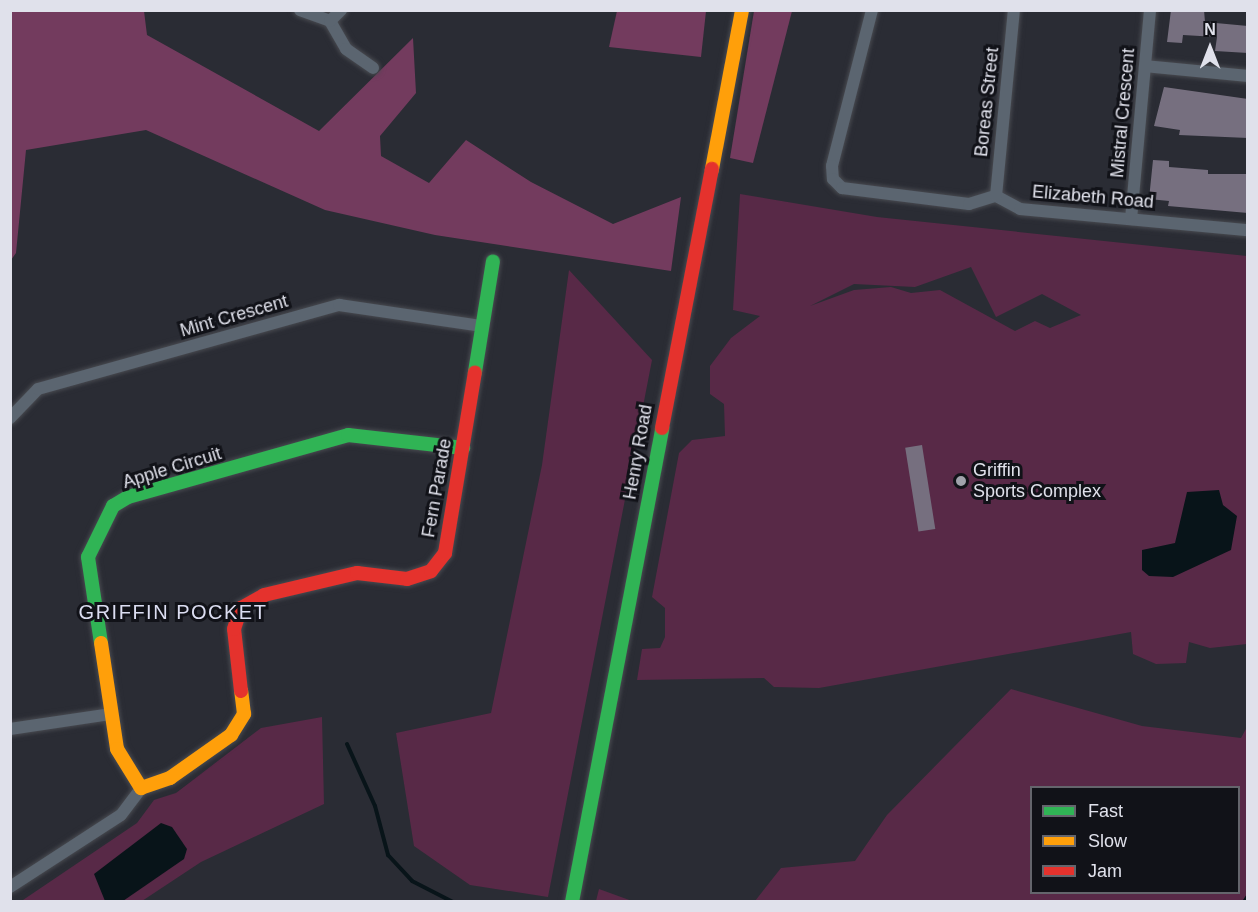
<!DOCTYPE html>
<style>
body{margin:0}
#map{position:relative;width:1258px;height:912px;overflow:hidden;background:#2a2c34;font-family:Arial,sans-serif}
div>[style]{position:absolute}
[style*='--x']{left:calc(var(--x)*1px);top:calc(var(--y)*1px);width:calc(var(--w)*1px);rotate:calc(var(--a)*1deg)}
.green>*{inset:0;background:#582947}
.forest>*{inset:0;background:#733b5e}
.water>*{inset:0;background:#081419}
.stream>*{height:4px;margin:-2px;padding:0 2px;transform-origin:2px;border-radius:2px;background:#081419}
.building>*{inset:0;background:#766f7f;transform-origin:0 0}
.roads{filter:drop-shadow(0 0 2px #484a50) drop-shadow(0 0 2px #484a50)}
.street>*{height:12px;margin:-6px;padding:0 6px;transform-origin:6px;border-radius:6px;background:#5b6570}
.fast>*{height:14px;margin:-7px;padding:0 7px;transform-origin:7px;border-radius:7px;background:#30b455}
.slow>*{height:14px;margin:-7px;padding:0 7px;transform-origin:7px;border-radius:7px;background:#ff9f0a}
.jam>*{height:14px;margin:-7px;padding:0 7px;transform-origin:7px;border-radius:7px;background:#e5322d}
.dots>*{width:16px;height:16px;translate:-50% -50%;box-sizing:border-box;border:3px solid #111218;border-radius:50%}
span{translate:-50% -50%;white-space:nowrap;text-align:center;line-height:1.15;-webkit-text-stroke:6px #111218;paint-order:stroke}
.street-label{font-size:18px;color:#e0e1eb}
.poi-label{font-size:18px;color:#e0e1eb}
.left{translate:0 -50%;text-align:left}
.neighbourhood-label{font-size:20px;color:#dbddf1;letter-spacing:1.5px}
.frame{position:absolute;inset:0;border:12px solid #e0e1eb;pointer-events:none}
.legend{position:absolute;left:1030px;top:786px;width:210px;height:108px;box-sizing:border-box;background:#111218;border:2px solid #64656c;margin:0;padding:8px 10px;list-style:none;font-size:18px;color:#e0e1eb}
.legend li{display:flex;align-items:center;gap:12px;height:30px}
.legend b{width:30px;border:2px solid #64656c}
.north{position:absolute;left:1180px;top:18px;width:60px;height:60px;-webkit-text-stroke:4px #111218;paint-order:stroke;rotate:0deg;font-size:16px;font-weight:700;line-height:24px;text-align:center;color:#e0e1eb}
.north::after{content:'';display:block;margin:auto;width:21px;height:27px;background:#e0e1eb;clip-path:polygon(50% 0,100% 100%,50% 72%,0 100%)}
</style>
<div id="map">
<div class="green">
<i style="clip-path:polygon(evenodd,740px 194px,877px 217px,1247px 256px,1247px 644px,1210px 648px,1189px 642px,1186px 663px,1156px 664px,1133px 654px,1131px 632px,819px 688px,774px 687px,764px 678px,637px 680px,642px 649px,660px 648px,665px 637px,665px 608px,652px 597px,679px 453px,692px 440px,725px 436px,724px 404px,710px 394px,710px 366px,731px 338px,760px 316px,733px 310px,740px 194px,971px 267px,996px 317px,1042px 294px,1081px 315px,1050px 328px,1035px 321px,1015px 331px,940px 290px,911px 293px,891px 287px,854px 290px,810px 306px,854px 284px,915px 287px,971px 267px)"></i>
<i style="clip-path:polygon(569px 270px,652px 360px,548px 897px,470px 885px,414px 846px,396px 733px,491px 713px,542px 465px)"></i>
<i style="clip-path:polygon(evenodd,1011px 689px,1142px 726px,1241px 738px,1247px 727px,1247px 901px,755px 901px,781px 868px,855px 861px,887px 815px,1011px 689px,1032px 788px,1238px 788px,1238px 892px,1032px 892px,1032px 788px)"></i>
<i style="clip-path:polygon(322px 717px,324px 804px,201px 862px,142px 901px,20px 902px,137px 823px,154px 800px,176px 793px,261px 728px)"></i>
<i style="clip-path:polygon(599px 889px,632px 901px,596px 901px)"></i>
</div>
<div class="forest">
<i style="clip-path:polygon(11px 10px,144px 11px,147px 35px,319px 131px,413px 38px,416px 93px,380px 136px,381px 156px,429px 183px,466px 140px,531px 182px,613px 224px,681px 197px,671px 271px,435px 235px,325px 210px,146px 130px,26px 150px,16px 253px,11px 260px)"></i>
<i style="clip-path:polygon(617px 11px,706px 11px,701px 57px,609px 47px)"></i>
<i style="clip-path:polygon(754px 11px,792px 11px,753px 163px,730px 158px)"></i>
</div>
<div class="water">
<i style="clip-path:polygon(1219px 490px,1223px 505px,1237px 516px,1231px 550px,1173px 577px,1149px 576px,1142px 570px,1142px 550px,1175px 543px,1187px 492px)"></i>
<i style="clip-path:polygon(161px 823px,172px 827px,187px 849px,184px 859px,123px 901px,105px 901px,94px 874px)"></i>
</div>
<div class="stream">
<i style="--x:347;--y:744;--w:68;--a:65.7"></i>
<i style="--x:375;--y:806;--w:51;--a:75.1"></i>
<i style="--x:388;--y:855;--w:35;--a:47"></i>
<i style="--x:412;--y:881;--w:46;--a:27.1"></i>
<i style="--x:1244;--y:902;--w:7;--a:-56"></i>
</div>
<div class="building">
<i style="clip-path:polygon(1171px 10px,1204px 10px,1205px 22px,1248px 26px,1248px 53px,1215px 51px,1217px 37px,1183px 35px,1182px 43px,1167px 42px)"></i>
<i style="clip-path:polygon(1164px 87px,1248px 99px,1248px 138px,1179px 135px,1180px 130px,1154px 126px)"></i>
<i style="clip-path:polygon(1153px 160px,1169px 161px,1169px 167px,1208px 170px,1208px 174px,1248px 174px,1248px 213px,1168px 206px,1169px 201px,1149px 199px)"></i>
<i style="left:922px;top:445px;width:85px;height:17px;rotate:81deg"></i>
</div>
<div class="roads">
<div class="street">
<i style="--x:300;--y:10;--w:32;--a:20"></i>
<i style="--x:330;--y:21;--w:32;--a:60"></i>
<i style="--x:346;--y:49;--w:33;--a:35"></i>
<i style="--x:872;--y:10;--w:161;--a:104.4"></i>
<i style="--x:832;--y:166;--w:13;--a:86"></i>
<i style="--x:833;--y:179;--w:13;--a:45"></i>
<i style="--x:842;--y:188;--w:128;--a:7.2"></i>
<i style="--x:969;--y:204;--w:28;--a:-17"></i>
<i style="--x:996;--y:196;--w:27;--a:28"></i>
<i style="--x:1020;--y:209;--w:229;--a:5.3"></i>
<i style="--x:330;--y:21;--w:16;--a:-45"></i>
<i style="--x:1145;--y:66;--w:103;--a:5.5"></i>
<i style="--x:996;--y:196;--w:187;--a:-84.5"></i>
<i style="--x:1131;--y:219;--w:210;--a:-84.8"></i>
<i style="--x:10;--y:418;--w:40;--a:-46"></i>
<i style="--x:38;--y:389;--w:313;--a:-15.6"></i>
<i style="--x:339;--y:305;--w:145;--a:8.4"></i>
<i style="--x:10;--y:729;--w:101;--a:-8.5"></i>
<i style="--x:10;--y:887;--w:132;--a:-33"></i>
<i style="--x:121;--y:815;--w:34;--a:-53"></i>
</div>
<div class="fast">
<i style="--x:475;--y:372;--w:112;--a:-80.8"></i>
<i style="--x:101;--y:643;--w:87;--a:-98.6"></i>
<i style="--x:88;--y:557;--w:57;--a:-63.9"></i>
<i style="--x:113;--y:506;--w:17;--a:-31"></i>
<i style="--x:128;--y:497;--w:229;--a:-15.7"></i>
<i style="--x:348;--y:435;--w:116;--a:6.4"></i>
<i style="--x:572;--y:902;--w:482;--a:-79.2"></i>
</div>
<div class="slow">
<i style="--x:712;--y:169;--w:162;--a:-79.3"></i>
<i style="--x:101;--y:643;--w:107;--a:81.4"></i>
<i style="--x:117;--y:749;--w:46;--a:58.4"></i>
<i style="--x:141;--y:788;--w:31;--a:-19"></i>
<i style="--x:170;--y:778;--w:75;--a:-35.2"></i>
<i style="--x:231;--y:735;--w:25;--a:-58"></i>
<i style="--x:244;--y:714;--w:23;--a:-97"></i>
</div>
<div class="jam">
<i style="--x:662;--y:428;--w:264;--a:-79.1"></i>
<i style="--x:241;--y:691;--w:62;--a:-96.4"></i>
<i style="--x:234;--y:629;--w:22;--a:-72"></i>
<i style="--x:241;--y:608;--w:26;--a:-29"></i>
<i style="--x:264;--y:595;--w:96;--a:-13.3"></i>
<i style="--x:357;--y:573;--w:50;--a:6.8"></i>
<i style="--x:407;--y:579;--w:25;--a:-18"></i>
<i style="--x:431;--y:571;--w:23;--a:-52"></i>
<i style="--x:445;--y:553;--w:183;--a:-80.6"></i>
</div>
</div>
<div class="dots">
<i style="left:961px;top:481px;background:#a0a2ab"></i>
</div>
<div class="street-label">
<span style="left:987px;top:102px;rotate:-84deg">Boreas Street</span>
<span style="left:1123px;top:113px;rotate:-85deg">Mistral Crescent</span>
<span style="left:1093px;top:197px;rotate:5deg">Elizabeth Road</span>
<span style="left:234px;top:316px;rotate:-16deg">Mint Crescent</span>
<span style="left:638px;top:452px;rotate:-80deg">Henry Road</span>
<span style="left:172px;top:468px;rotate:-17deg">Apple Circuit</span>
<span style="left:437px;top:488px;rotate:-80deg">Fern Parade</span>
</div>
<div class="poi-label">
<span class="left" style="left:973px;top:481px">Griffin<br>Sports Complex</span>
</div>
<div class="neighbourhood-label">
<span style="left:173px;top:612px">GRIFFIN POCKET</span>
</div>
<div class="frame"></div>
<ul class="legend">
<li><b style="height:8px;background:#30b455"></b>Fast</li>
<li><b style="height:8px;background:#ff9f0a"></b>Slow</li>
<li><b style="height:8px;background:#e5322d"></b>Jam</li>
</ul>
<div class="north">N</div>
</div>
